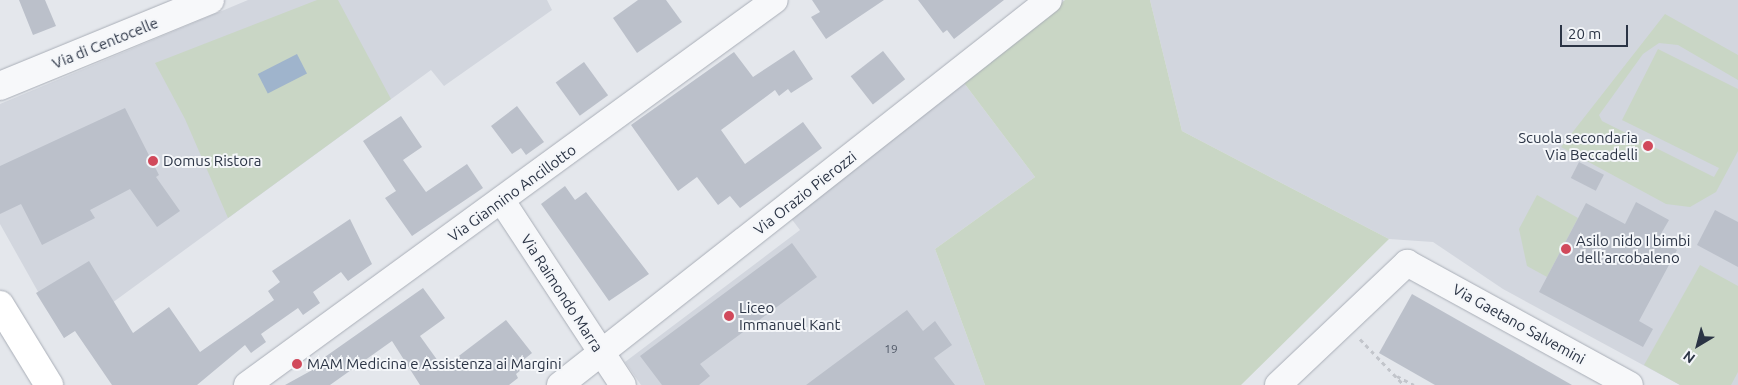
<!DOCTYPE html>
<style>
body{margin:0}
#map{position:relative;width:1738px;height:385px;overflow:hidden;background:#e4e7ec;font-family:Ubuntu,sans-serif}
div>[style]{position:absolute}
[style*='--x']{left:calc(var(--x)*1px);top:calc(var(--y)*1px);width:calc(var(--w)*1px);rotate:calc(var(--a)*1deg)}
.built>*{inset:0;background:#d2d6de}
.green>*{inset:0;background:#c9d6c5}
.water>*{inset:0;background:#9fb4cc;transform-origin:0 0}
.building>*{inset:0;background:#bbc0ca;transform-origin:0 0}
.path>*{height:3px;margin-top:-1.5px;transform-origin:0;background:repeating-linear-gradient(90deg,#c2c5cb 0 4px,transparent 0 8px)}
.roads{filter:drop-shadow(0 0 1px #a9aeb7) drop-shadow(0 0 1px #a9aeb7)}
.minor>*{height:26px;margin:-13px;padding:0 13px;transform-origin:13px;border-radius:13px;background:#f7f8fa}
.tertiary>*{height:28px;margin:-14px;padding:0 14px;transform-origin:14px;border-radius:14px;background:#f7f8fa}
.secondary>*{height:28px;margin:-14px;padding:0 14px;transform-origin:14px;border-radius:14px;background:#fff}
.dots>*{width:14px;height:14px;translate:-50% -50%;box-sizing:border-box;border:2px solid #f4f6f9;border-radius:50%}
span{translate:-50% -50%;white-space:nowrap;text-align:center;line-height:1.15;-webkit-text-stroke:4px #f4f6f9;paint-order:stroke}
.number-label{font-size:12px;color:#4f5766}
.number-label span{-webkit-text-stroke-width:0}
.street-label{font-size:15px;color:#2b3445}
.poi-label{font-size:15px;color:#2b3445}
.right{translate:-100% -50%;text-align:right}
.left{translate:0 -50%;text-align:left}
.north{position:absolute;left:1673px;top:320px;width:50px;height:50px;-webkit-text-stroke:4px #f4f6f9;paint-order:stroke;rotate:217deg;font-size:14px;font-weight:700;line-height:20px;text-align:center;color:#2b3445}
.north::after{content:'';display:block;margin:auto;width:18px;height:22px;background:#2b3445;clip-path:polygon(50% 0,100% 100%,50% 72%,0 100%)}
.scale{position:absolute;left:1560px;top:25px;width:68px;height:22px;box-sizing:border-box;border:2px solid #2b3445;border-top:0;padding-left:6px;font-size:15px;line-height:18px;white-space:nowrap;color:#2b3445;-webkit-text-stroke:4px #f4f6f9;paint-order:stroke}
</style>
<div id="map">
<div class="built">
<i style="clip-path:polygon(248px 0,547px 0,552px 10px,444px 86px,431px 70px,64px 338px,0 224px,0 104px)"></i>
<i style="clip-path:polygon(1150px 0,1738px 0,1738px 385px,1680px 385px,1503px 289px,1433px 242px,1389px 239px,1182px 131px)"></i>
<i style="clip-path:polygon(964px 83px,1035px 177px,935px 249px,985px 385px,641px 385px,625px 362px,800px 230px,790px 217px)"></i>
</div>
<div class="green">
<i style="clip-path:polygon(317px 0,338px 0,391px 99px,228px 218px,185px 119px,155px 63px)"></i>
<i style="clip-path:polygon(1065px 0,1150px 0,1182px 131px,1389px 239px,1241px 385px,985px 385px,935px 249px,1035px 177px,964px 83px)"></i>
<i style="clip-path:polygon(1665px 14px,1738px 55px,1738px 80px,1678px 45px,1659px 43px,1643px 54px,1599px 115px,1602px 121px,1714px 177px,1719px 168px,1622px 120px,1658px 49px,1738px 89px,1738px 151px,1716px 192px,1690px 207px,1666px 204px,1561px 147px)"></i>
<i style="clip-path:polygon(1537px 195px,1578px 218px,1547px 277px,1527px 266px,1519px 229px)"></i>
<i style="clip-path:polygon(1700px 265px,1738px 286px,1738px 372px,1731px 385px,1680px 385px,1644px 365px)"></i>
</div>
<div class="water">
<i style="left:297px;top:54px;width:22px;height:44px;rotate:63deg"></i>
</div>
<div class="building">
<i style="clip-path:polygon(19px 0,45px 0,56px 26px,33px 35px)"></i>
<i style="clip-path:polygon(638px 0,666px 0,682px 22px,637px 53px,613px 18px)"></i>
<i style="clip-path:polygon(812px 0,884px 0,826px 39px,811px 17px,820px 12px)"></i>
<i style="clip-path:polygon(918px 0,1004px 0,954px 39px,947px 30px,943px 33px)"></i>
<i style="clip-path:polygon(794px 50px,813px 79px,791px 93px,788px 89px,779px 96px,775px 90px,721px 130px,745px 164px,803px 122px,822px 148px,740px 208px,730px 196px,718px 205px,697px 177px,678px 191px,631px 125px,734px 52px,753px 77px)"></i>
<i style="left:883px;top:51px;width:36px;height:41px;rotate:52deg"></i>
<i style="left:584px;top:62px;width:41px;height:35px;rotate:54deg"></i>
<i style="clip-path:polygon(517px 106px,544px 142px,526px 155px,521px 148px,512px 154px,491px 126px)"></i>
<i style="clip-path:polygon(125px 108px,159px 175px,156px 177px,180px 211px,157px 227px,130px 189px,90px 210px,95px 218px,42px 245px,21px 204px,0 214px,0 166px)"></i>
<i style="clip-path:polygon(401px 116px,422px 147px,403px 160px,426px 192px,467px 164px,483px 188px,412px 236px,385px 198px,396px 191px,363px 141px)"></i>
<i style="left:1579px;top:162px;width:28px;height:18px;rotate:27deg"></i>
<i style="clip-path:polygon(565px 186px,575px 200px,586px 192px,649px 274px,609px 301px,541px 204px)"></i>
<i style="clip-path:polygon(1636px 202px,1669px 220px,1658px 239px,1677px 250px,1639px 321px,1653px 329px,1643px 347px,1539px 292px,1586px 203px,1625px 224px)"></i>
<i style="clip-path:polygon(1715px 210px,1738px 222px,1738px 267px,1697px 245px)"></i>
<i style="clip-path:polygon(350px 219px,372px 264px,348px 281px,341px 272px,313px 292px,320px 303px,303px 315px,298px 308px,261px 334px,266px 342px,251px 353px,245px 345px,197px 385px,112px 385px,75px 331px,64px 338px,36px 293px,89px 261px,133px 333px,169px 307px,200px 352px,274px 300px,268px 291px,280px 282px,272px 271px)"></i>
<i style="clip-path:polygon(792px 243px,817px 277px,700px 364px,710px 376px,699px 385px,662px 385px,640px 356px)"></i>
<i style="clip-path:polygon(423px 288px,445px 318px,420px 336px,443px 368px,506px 320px,532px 353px,517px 365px,521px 370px,516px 374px,518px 378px,509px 385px,420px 385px,392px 341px,330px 385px,285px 385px,325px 363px,322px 359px)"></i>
<i style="clip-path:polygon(1412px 294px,1572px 385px,1435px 385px,1379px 353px)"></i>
<i style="clip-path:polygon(907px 310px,923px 331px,935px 321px,952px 345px,934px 358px,955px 385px,806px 385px)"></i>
</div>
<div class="path">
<i style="--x:1360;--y:339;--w:64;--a:46.3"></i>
<i style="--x:1397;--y:376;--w:19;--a:28"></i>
</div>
<div class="roads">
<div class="minor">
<i style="--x:502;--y:201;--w:220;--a:56.7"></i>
<i style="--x:247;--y:385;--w:653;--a:-36.1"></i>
<i style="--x:560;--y:385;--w:622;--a:-38.21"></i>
<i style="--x:1278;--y:385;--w:178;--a:-43.4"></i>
<i style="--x:1407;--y:263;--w:254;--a:28.7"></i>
</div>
<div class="tertiary">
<i style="--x:0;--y:86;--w:227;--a:-22.3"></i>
</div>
<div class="secondary">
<i style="--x:0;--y:305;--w:94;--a:58.5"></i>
</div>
</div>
<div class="dots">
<i style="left:1648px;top:146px;background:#d1495b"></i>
<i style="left:153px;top:161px;background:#d1495b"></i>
<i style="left:1566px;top:249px;background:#d1495b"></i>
<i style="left:729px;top:316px;background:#d1495b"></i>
<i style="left:297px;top:364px;background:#d1495b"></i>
</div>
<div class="number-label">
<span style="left:891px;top:349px">19</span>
</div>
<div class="street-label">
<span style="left:105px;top:43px;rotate:-22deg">Via di Centocelle</span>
<span style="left:512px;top:193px;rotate:-36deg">Via Giannino Ancillotto</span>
<span style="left:805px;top:193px;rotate:-38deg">Via Orazio Pierozzi</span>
<span style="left:562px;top:293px;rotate:57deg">Via Raimondo Marra</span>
<span style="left:1519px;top:324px;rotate:29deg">Via Gaetano Salvemini</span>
</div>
<div class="poi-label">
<span class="right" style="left:1638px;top:146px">Scuola secondaria<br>Via Beccadelli</span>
<span class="left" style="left:163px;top:161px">Domus Ristora</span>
<span class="left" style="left:1576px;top:249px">Asilo nido I bimbi<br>dell'arcobaleno</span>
<span class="left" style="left:739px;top:316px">Liceo<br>Immanuel Kant</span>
<span class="left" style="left:307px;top:364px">MAM Medicina e Assistenza ai Margini</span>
</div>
<div class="north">N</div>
<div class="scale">20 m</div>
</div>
